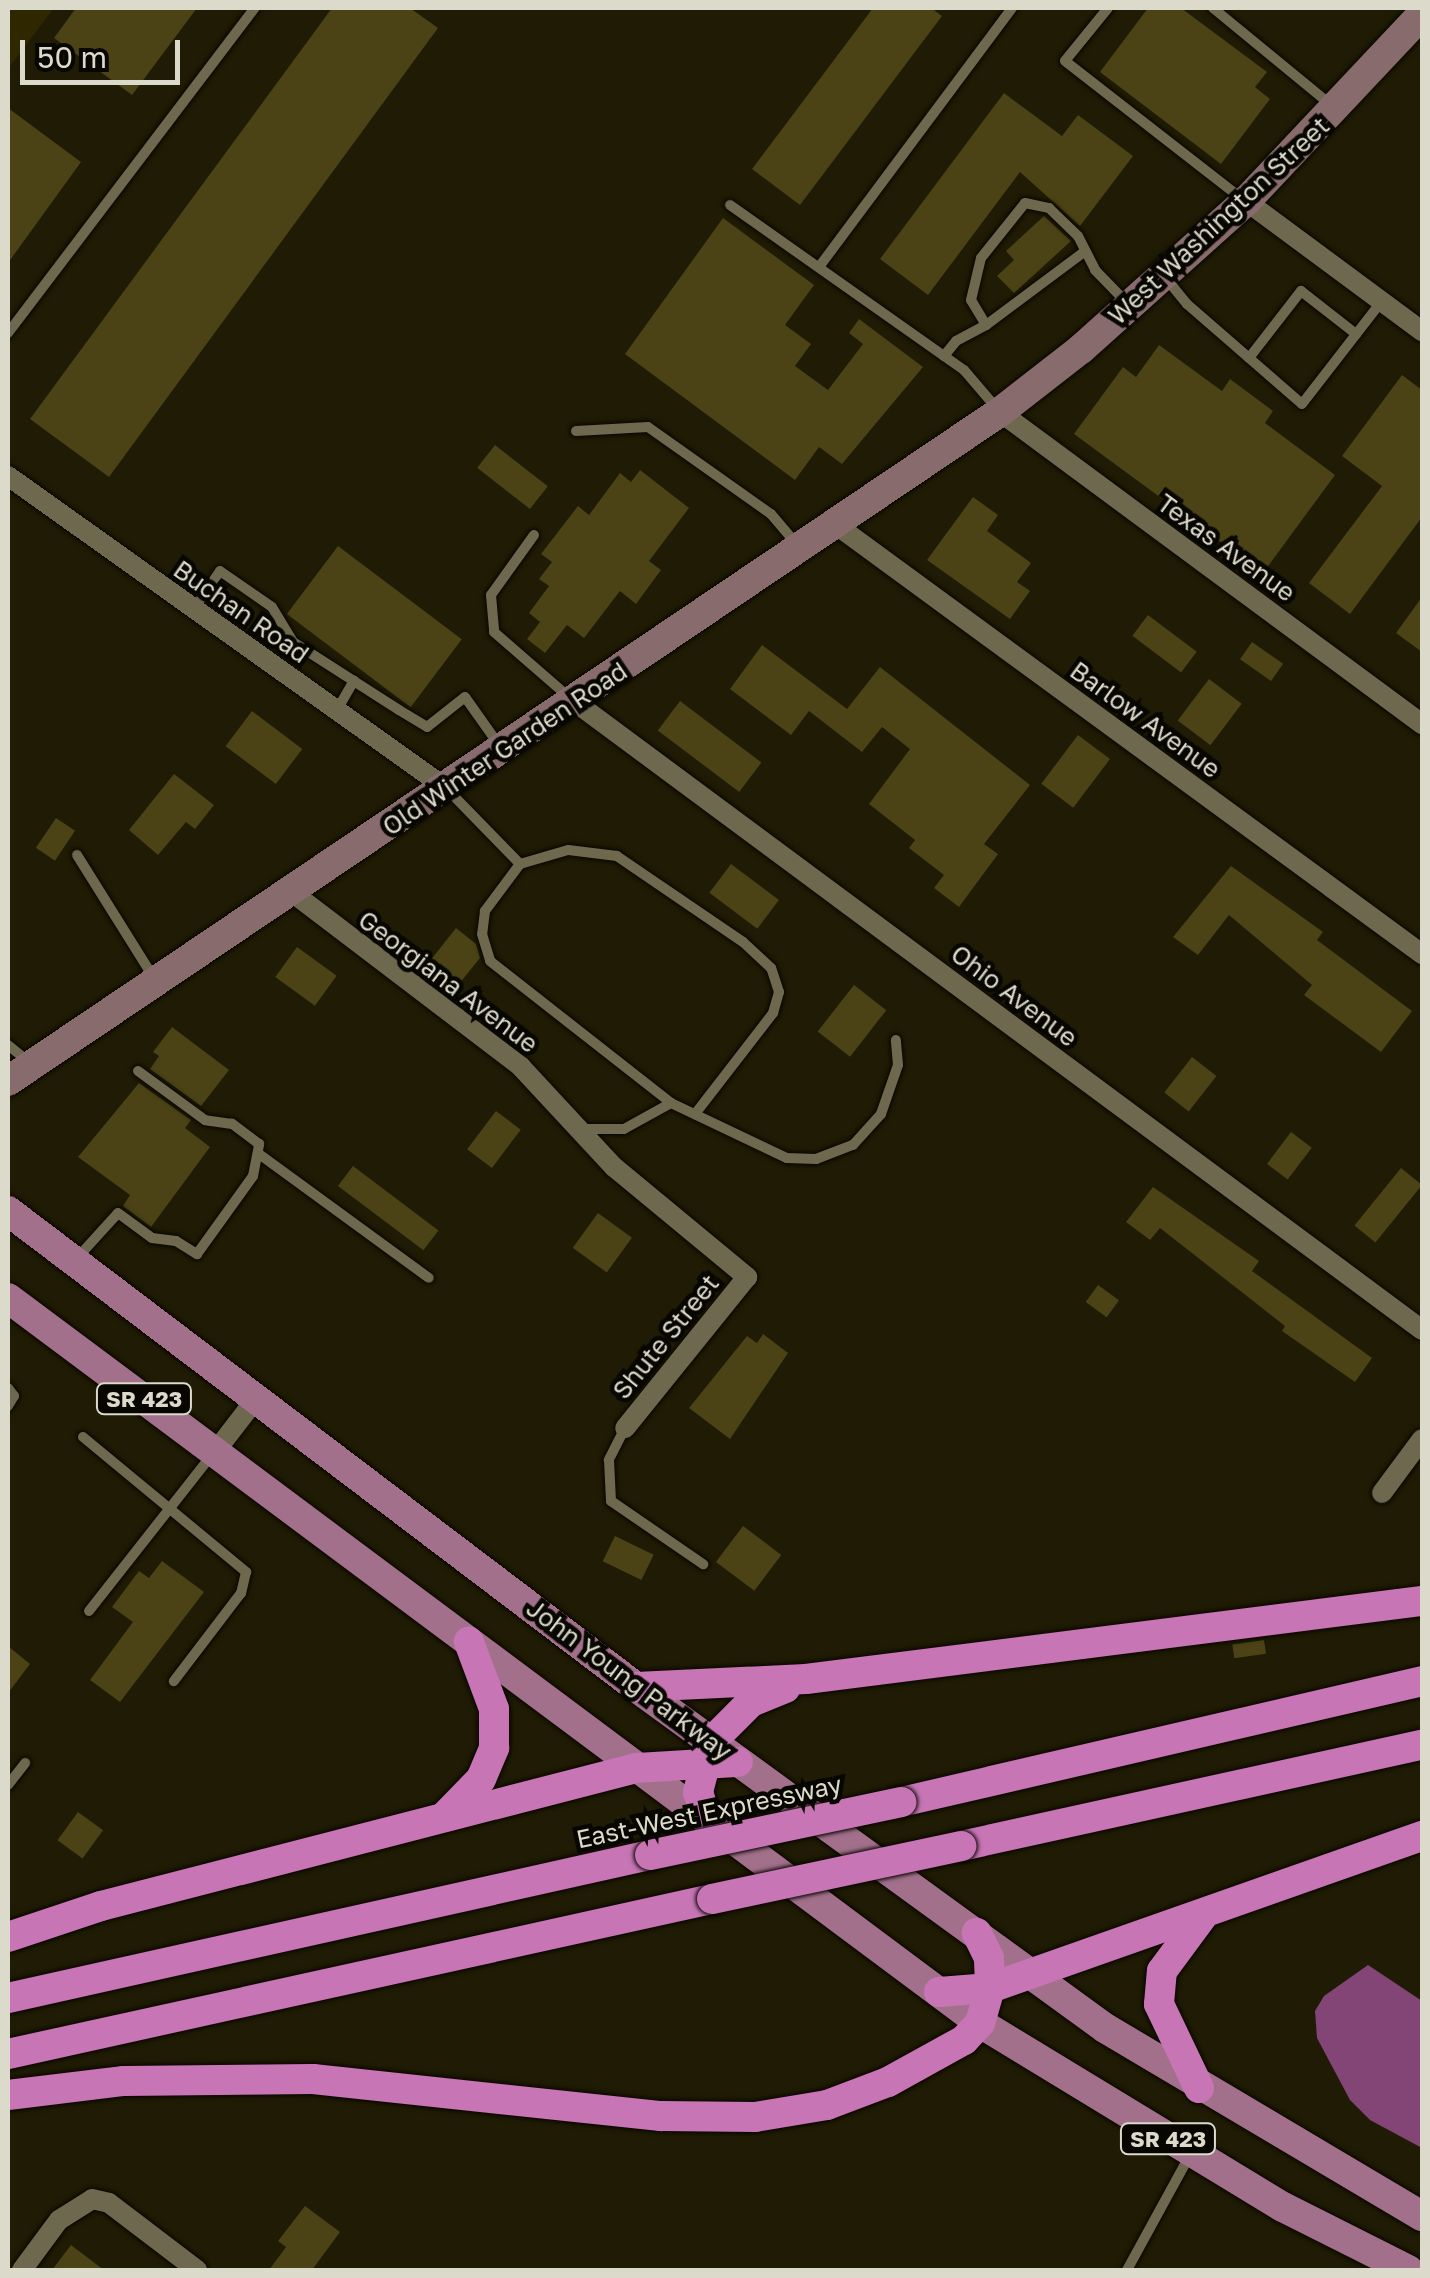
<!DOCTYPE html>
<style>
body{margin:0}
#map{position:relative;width:1430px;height:2278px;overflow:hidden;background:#1f1b04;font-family:"Golos Text",sans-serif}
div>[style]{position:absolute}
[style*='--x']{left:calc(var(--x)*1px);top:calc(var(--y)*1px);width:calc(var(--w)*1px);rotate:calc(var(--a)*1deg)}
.green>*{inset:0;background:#2f2700}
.water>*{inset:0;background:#824576}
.building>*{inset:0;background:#4b4215;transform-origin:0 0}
.roads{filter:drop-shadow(0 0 2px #090600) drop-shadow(0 0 2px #090600)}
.service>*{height:10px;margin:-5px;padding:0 5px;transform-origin:5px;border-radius:5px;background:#6d684e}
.minor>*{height:20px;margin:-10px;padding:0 10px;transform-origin:10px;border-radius:10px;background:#6d684e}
.secondary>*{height:30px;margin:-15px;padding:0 15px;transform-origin:15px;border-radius:15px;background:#886c6d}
.primary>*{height:30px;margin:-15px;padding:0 15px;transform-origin:15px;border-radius:15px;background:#a3708c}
.motorway>*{height:30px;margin:-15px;padding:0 15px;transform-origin:15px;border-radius:15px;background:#c775b5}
.bridges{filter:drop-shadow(0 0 2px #090600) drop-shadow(0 0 2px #090600)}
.motorway-bridge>*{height:30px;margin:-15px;padding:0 15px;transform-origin:15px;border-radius:15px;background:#c775b5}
span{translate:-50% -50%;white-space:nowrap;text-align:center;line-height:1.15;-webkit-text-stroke:9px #070601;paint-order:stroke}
.shield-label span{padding:2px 8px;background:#070601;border:2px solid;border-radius:8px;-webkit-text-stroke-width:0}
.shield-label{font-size:22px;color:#dcdacb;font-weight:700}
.street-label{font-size:25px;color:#dcdacb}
.frame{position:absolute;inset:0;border:10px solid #dcdacb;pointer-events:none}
.scale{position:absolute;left:20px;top:40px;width:160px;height:45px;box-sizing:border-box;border:5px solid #dcdacb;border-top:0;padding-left:12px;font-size:30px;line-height:35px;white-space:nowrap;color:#dcdacb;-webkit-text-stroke:8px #070601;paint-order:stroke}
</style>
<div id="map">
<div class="green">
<i style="clip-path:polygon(8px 8px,54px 8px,8px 69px)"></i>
</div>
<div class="water">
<i style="clip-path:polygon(1368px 1965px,1422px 2001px,1422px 2148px,1370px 2120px,1350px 2100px,1317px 2038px,1315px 2011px,1324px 1996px)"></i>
</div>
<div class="building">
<i style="clip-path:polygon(76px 8px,197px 8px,132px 95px,54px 38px)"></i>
<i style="clip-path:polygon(332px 8px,410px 8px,438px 28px,109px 477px,30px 419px)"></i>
<i style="clip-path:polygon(873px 8px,931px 8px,942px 16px,800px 205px,752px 169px)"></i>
<i style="clip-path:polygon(1148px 8px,1181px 8px,1267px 72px,1255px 87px,1270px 99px,1221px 164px,1100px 72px)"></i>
<i style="clip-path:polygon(1004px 93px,1062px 136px,1078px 115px,1133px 156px,1080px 226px,1020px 172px,928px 295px,880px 259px)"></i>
<i style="clip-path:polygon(8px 108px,81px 162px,8px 263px)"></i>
<i style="clip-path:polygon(1044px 216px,1071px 241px,1014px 293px,997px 276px,1014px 260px,1006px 251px)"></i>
<i style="clip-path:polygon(723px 218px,814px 285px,785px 325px,811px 344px,795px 366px,828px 390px,863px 344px,849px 333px,859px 319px,923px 367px,842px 464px,819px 447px,795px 480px,625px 354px)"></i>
<i style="clip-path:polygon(1159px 345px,1222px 391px,1230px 379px,1273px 411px,1265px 423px,1335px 475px,1263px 573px,1074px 434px,1123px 367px,1136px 377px)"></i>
<i style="clip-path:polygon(1402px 375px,1422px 390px,1422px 517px,1350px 614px,1309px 583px,1382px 486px,1342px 456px)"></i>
<i style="left:495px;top:445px;width:67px;height:29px;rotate:38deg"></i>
<i style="clip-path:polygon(640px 470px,689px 508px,649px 561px,661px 570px,636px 604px,620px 591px,584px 638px,567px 625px,545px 653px,527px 639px,540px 622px,529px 613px,549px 586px,539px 579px,552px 562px,541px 554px,578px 506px,589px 515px,620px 473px,631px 482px)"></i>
<i style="clip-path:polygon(973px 497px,998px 515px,987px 531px,1031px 563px,1017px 582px,1030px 591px,1010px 619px,927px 560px)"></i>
<i style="left:338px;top:546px;width:155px;height:85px;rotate:37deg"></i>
<i style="clip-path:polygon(1422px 597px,1422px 652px,1396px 633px)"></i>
<i style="left:1148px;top:615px;width:61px;height:26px;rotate:37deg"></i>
<i style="left:1252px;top:642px;width:38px;height:21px;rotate:35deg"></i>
<i style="clip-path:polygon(762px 645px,847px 709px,880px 667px,1030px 785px,984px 844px,998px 854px,959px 907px,934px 888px,944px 875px,909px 848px,915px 840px,869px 804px,910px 749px,882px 727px,862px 752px,809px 711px,791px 735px,730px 689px)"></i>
<i style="left:1209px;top:679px;width:41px;height:52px;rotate:37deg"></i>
<i style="left:680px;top:701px;width:102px;height:37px;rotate:37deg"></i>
<i style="left:252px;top:711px;width:63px;height:44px;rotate:37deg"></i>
<i style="left:1078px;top:735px;width:40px;height:61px;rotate:37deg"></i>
<i style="clip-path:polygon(174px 774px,214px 805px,195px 829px,186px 822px,158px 855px,129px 830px)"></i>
<i style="left:56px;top:818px;width:23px;height:36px;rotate:34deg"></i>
<i style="left:731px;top:864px;width:60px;height:36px;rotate:37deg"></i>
<i style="clip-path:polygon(1231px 866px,1323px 932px,1317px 940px,1412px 1011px,1381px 1052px,1304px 995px,1312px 985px,1229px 915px,1198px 955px,1173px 937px)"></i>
<i style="clip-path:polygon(456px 928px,476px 944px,480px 958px,459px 984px,430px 961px)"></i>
<i style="left:297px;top:947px;width:49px;height:37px;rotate:36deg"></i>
<i style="left:854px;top:985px;width:41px;height:59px;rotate:38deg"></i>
<i style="clip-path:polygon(172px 1027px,229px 1070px,201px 1106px,150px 1069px,159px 1056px,153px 1052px)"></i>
<i style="left:1192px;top:1057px;width:31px;height:45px;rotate:38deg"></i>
<i style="clip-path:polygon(139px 1083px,191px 1120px,185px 1128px,210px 1147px,151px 1227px,123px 1206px,130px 1195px,78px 1157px)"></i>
<i style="left:496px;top:1111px;width:31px;height:48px;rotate:37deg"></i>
<i style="left:1291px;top:1132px;width:26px;height:40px;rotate:37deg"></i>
<i style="left:353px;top:1166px;width:107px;height:25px;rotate:37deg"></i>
<i style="left:1401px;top:1168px;width:27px;height:74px;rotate:39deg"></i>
<i style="clip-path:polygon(1153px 1187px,1259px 1261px,1252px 1271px,1372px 1358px,1355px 1382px,1282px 1331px,1285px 1326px,1160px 1228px,1150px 1240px,1126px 1222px)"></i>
<i style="left:598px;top:1213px;width:42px;height:43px;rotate:36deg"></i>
<i style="left:1098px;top:1285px;width:26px;height:21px;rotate:36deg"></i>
<i style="clip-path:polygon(763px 1334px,788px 1353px,730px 1439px,689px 1408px,747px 1336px,757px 1343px)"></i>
<i style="left:743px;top:1526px;width:48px;height:45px;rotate:37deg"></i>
<i style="left:615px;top:1536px;width:43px;height:28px;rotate:26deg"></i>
<i style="clip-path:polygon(162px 1561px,204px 1592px,120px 1702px,90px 1680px,133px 1622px,112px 1607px,139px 1571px,149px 1578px)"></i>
<i style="left:1264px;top:1640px;width:14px;height:32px;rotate:82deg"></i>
<i style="clip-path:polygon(8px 1646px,30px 1664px,8px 1693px)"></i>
<i style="left:78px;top:1812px;width:31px;height:35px;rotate:36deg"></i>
<i style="clip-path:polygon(305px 2206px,340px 2232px,312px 2270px,269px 2270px,286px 2247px,278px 2241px)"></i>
<i style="clip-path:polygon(71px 2245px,104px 2270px,52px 2270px)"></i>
</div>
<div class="roads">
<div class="service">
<i style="--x:1108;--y:8;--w:68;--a:129.1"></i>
<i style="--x:1065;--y:61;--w:223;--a:37.9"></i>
<i style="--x:1213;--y:8;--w:153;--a:39.4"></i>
<i style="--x:730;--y:205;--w:286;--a:35.2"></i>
<i style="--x:964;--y:370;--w:52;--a:49.6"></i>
<i style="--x:1084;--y:252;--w:122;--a:143.3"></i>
<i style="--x:986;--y:325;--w:29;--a:-121"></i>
<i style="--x:971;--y:300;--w:43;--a:-76.6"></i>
<i style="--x:981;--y:258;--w:70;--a:-51.3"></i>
<i style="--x:1025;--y:203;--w:25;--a:12"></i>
<i style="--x:1049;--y:208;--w:40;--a:44"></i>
<i style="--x:1078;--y:236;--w:38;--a:63"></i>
<i style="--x:1095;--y:270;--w:45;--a:45.9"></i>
<i style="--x:819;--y:267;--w:323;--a:-53.3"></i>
<i style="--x:1165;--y:277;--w:35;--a:51"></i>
<i style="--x:1187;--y:304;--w:152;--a:41"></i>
<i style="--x:1302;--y:404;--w:130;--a:-52.2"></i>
<i style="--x:8;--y:333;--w:408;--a:-52.8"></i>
<i style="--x:944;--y:356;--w:19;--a:-51"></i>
<i style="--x:956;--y:341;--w:34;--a:-28"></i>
<i style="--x:1249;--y:358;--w:85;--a:-52.2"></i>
<i style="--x:1301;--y:291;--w:70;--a:38"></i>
<i style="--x:576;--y:431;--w:72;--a:-3.2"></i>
<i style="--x:648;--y:427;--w:151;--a:35.3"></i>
<i style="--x:771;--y:514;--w:43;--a:49.7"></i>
<i style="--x:534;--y:535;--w:74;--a:125.6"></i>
<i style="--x:491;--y:595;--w:37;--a:85"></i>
<i style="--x:494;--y:632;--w:101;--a:41"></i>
<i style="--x:194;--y:609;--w:46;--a:-55.6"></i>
<i style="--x:220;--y:571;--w:63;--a:34.7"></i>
<i style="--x:272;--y:607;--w:41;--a:59"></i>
<i style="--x:293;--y:642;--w:126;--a:32.7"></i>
<i style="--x:399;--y:710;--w:33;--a:31"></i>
<i style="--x:427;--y:727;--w:48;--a:-38.3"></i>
<i style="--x:465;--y:697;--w:59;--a:54.7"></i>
<i style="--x:337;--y:710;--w:34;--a:-60"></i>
<i style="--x:447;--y:789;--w:105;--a:45.8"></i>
<i style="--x:77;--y:855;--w:145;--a:58"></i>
<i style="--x:8;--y:1045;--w:28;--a:39"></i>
<i style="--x:695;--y:1114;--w:128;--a:-52.3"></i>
<i style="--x:773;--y:1013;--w:22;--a:-74"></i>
<i style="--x:779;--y:992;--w:25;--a:-108"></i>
<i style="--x:771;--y:968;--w:38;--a:-137"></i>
<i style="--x:743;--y:942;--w:153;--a:-145.7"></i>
<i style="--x:617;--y:856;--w:49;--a:-173"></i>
<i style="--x:568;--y:850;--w:50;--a:163.7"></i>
<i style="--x:520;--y:864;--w:59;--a:126.7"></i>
<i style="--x:485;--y:911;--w:23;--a:97"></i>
<i style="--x:482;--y:934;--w:28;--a:73"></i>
<i style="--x:490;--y:961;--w:230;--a:38.1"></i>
<i style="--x:671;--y:1103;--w:128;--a:25.4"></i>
<i style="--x:787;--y:1158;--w:29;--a:2"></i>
<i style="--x:816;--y:1159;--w:40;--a:-21"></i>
<i style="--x:853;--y:1145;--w:42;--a:-47.9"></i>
<i style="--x:881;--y:1114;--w:52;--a:-70.9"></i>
<i style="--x:898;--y:1065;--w:25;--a:-95"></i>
<i style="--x:579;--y:1129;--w:45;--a:0"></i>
<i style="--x:624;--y:1129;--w:54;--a:-29"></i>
<i style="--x:259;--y:1154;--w:210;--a:36.1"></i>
<i style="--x:78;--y:1257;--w:59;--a:-47.7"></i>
<i style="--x:118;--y:1213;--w:42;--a:36.3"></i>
<i style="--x:152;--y:1238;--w:24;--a:7"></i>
<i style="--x:176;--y:1241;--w:25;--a:32"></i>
<i style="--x:197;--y:1254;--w:96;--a:-54.3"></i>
<i style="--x:253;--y:1176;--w:33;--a:-79"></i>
<i style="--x:259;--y:1144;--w:34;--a:-143"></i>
<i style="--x:232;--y:1124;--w:27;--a:-172"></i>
<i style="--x:205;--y:1120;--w:83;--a:-143.8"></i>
<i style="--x:8;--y:1388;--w:10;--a:53"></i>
<i style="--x:14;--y:1396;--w:12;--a:121"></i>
<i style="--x:625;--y:1428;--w:36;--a:117"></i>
<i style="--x:609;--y:1460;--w:41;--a:87.2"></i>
<i style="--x:611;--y:1501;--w:112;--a:34.4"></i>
<i style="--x:83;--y:1437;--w:212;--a:39.6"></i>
<i style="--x:246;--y:1572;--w:22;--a:103"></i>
<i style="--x:241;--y:1593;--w:111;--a:127.3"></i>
<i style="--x:89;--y:1611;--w:197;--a:-51.8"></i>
<i style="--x:8;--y:1785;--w:28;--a:-52"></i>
<i style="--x:1127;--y:2270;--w:133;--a:-61.3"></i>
</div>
<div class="minor">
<i style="--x:1246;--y:201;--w:219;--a:36.5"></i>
<i style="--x:1000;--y:412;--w:525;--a:36.48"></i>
<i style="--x:8;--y:476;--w:538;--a:35.46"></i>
<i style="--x:839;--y:527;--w:723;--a:36.22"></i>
<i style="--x:575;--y:702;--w:1054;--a:36.55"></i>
<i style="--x:293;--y:893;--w:287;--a:37.3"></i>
<i style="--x:521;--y:1067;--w:137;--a:47.1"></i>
<i style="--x:614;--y:1167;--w:173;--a:39.6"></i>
<i style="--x:747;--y:1277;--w:194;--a:128.9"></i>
<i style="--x:215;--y:1452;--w:67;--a:-52.3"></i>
<i style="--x:1382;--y:1493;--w:67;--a:-53.5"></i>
<i style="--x:22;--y:2270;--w:62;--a:-53.5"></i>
<i style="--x:59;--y:2220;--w:39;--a:-32"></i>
<i style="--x:92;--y:2199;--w:17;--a:13"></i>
<i style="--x:109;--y:2203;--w:111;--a:37.3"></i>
</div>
<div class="secondary">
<i style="--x:8;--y:1081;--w:1197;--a:-34"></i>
<i style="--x:1000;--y:412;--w:103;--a:-37.9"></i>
<i style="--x:1081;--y:349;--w:222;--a:-41.9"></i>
<i style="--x:1246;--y:201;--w:257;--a:-46.7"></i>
</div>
<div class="primary">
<i style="--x:8;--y:1211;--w:788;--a:37.16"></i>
<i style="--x:636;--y:1687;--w:580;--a:36.02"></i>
<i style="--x:1105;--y:2028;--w:369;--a:30.7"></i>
<i style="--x:8;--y:1298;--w:1213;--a:36.72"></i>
<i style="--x:980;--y:2023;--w:354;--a:31.3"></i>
<i style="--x:1283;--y:2207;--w:140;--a:26.7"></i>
</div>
<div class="motorway">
<i style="--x:636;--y:1687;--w:170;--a:-2.7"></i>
<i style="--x:806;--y:1679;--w:621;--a:-7.22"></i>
<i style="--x:901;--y:1802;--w:535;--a:-13.07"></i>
<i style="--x:444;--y:1817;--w:53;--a:-45.8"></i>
<i style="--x:481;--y:1779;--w:34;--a:-67"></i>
<i style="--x:494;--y:1748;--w:39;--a:-90"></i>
<i style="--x:494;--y:1709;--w:72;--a:-110.5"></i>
<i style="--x:707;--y:1820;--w:29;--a:-108"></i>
<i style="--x:698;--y:1792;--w:52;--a:-75.4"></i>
<i style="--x:711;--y:1742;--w:57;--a:-45"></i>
<i style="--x:751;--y:1702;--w:37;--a:-22"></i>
<i style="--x:961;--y:1846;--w:472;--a:-12.4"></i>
<i style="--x:8;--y:1937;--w:98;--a:-18.4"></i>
<i style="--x:101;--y:1906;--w:553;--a:-14.46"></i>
<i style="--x:636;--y:1768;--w:102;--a:-3.4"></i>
<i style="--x:939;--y:1992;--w:51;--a:-4.5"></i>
<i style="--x:990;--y:1988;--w:458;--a:-19.4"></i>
<i style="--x:8;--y:1998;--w:658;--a:-12.56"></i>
<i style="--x:8;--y:2054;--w:721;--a:-12.42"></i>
<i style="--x:1199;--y:2088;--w:93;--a:-115.5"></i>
<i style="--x:1159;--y:2004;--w:33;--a:-85"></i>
<i style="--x:1162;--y:1971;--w:67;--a:-53.5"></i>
<i style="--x:8;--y:2095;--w:117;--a:-6.9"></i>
<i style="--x:124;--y:2081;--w:189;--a:-0.6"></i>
<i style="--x:313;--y:2079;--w:350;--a:6.1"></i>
<i style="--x:661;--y:2116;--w:94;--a:0.6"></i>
<i style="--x:755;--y:2117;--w:73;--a:-9.5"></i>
<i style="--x:827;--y:2105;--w:65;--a:-20.7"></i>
<i style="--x:888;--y:2082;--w:87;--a:-28.9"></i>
<i style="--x:964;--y:2040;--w:23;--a:-47"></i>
<i style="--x:980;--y:2023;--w:36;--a:-74"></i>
<i style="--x:990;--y:1988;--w:30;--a:-92"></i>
<i style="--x:989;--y:1958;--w:28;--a:-116"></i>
</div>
</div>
<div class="bridges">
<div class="motorway-bridge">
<i style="--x:650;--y:1855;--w:257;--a:-11.9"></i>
<i style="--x:712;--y:1899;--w:255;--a:-12"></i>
</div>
</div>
<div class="shield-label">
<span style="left:144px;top:1399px">SR 423</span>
<span style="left:1168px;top:2139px">SR 423</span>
</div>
<div class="street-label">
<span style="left:1219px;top:221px;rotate:-43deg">West Washington Street</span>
<span style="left:1226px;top:548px;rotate:36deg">Texas Avenue</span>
<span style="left:241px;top:612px;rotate:35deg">Buchan Road</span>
<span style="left:1145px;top:720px;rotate:36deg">Barlow Avenue</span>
<span style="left:505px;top:749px;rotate:-34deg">Old Winter Garden Road</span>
<span style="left:448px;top:982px;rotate:37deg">Georgiana Avenue</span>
<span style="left:1014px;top:996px;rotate:37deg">Ohio Avenue</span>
<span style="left:666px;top:1337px;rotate:-51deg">Shute Street</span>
<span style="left:629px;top:1680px;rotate:37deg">John Young Parkway</span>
<span style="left:709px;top:1812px;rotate:-12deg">East-West Expressway</span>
</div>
<div class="frame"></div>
<div class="scale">50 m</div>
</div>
